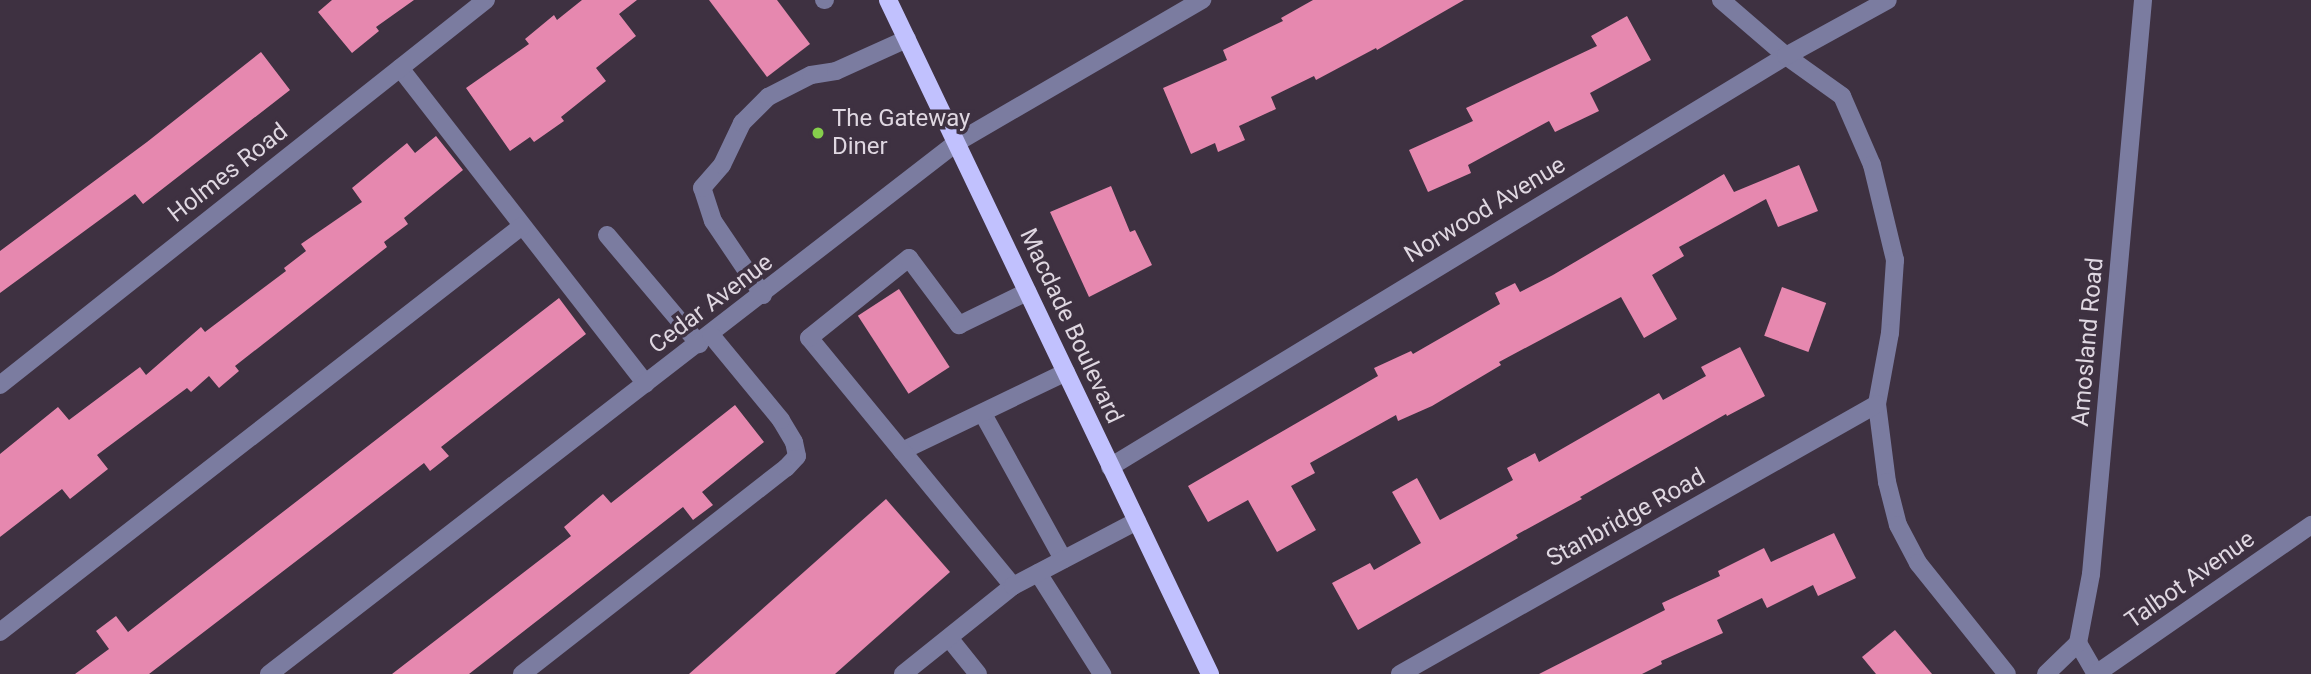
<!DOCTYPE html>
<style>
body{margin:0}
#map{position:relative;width:2311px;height:674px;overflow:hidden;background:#3e3141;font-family:Roboto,sans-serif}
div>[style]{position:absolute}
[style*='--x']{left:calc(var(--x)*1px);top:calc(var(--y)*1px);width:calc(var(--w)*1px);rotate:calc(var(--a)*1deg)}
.building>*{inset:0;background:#e688af;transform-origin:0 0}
.minor>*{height:18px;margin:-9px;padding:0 9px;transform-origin:9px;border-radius:9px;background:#7b7ca0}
.major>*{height:18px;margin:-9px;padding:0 9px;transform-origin:9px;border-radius:9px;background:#c1c1fe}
.dots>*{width:19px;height:19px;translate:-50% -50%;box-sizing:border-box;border:4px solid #3e3141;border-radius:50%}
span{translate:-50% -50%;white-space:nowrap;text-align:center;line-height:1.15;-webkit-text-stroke:7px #3e3141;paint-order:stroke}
.poi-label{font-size:24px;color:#dfd7e1}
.left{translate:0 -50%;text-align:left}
.street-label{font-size:24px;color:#dfd7e1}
</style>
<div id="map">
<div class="building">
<i style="clip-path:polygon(332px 0,414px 0,376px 27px,379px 31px,352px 53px,318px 12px)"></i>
<i style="clip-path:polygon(582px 0,637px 0,619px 14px,636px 36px,596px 68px,606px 81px,561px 117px,564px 121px,534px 142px,530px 137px,510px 151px,466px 88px,529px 44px,525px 39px,554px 15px,557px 20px)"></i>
<i style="clip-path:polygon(709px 0,777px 0,810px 44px,767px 77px)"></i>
<i style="clip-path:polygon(1313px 0,1464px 0,1377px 50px,1376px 48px,1316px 80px,1314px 76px,1271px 97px,1276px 109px,1239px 126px,1245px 140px,1218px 152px,1215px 143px,1191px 154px,1163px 88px,1227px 60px,1223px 50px,1283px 21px,1281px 18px)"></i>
<i style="clip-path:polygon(1627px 16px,1651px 60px,1590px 93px,1599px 111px,1555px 132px,1549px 121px,1468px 165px,1471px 173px,1428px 192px,1409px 150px,1473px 121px,1466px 108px,1597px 46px,1591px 36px)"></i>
<i style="clip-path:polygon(261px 52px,290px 90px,143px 204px,135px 194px,0 293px,0 251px,147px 142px)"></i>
<i style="clip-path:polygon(436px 136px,463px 170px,404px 218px,408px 224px,384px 242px,387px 247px,235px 366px,239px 371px,219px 388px,209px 376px,191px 392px,187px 388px,97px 455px,108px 469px,70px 499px,62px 489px,0 537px,0 454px,58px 407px,69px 420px,140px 367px,146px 375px,201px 327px,205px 332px,286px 271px,284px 268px,306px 251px,301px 244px,362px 202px,352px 188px,407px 143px,415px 153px)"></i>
<i style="clip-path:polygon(1799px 165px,1818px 211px,1778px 227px,1766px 199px,1679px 247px,1684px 256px,1652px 275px,1677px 319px,1644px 338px,1621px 297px,1499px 362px,1501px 365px,1432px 406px,1398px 421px,1396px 415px,1310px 463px,1315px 473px,1291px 486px,1316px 530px,1277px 552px,1248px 500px,1208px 522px,1188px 486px,1378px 376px,1374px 368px,1411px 351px,1413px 354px,1500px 304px,1495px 293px,1515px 283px,1520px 292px,1553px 275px,1724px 174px,1734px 192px)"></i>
<i style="clip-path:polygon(1111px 186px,1130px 232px,1135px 230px,1152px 265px,1089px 297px,1050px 212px)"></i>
<i style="left:1782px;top:287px;width:47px;height:52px;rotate:20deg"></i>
<i style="left:899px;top:289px;width:93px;height:49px;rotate:57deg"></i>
<i style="clip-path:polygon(559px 298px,586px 334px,441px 447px,449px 456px,430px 471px,424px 463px,149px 674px,75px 674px,109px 649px,96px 631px,116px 616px,128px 632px)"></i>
<i style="clip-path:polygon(1740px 347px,1765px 396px,1727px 416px,1726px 414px,1580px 497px,1582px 499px,1516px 535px,1518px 538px,1358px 630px,1332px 583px,1370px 563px,1374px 570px,1421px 543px,1392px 492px,1417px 478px,1440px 520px,1513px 480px,1507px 468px,1535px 453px,1539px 462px,1659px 393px,1663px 400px,1706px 376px,1701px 367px)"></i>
<i style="clip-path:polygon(735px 405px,764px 442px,702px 492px,713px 505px,693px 520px,683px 507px,469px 674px,392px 674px,571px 536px,564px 527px,603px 494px,611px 503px)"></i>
<i style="clip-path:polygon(886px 499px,950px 572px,835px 674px,689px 674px)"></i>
<i style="clip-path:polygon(1834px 533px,1856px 578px,1818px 596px,1813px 585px,1767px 608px,1762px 598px,1717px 620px,1723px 633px,1661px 661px,1662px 664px,1642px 674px,1539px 674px,1665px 610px,1662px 603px,1720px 576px,1718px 571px,1764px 548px,1771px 562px)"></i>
<i style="clip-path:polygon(1895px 630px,1932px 674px,1876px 674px,1862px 657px)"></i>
</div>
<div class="minor">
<i style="--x:824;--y:0;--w:1;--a:0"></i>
<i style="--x:1721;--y:0;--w:86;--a:40.7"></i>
<i style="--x:1786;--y:56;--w:69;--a:35.5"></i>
<i style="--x:1842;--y:96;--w:75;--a:66.5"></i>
<i style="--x:1872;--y:165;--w:98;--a:76.4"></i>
<i style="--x:1895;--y:260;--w:73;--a:93.9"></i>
<i style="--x:1890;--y:333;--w:72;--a:100.4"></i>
<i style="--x:1877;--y:404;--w:79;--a:82.7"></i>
<i style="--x:1887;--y:482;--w:44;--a:75.7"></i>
<i style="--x:1898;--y:525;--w:43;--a:62.2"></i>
<i style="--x:1918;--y:563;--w:142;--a:51.3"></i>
<i style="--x:400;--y:68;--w:400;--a:52.1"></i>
<i style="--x:607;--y:235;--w:143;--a:49.8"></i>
<i style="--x:763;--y:295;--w:89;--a:-124"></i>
<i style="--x:713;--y:221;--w:35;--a:-108"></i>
<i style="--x:702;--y:188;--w:30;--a:-49"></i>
<i style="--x:722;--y:165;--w:47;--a:-64.5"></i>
<i style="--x:742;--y:123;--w:37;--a:-45"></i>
<i style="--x:768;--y:97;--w:48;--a:-27.1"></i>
<i style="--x:811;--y:75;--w:25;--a:-9"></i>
<i style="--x:836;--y:71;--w:78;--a:-24.3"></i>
<i style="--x:0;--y:385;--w:620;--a:-38.39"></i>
<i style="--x:983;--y:414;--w:166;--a:61.1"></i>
<i style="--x:902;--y:451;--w:182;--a:-25.7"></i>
<i style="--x:1110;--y:467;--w:791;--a:-31.3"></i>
<i style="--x:1786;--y:56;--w:116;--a:-28.8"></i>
<i style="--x:1038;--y:573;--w:120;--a:57.6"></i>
<i style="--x:1013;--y:586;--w:321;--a:-129.4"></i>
<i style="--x:809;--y:338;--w:128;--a:-38.7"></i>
<i style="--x:909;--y:258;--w:84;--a:53.3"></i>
<i style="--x:959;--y:325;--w:76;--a:-25.9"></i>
<i style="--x:0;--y:632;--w:661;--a:-37.87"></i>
<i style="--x:949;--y:638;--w:46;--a:51.1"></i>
<i style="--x:2078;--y:643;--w:36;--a:60"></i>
<i style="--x:2096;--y:674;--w:262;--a:-34.7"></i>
<i style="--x:269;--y:674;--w:868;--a:-37.7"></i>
<i style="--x:956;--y:143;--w:285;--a:-30.2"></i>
<i style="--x:522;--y:674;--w:335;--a:-38"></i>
<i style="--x:786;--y:468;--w:16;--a:-47"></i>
<i style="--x:797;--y:456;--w:14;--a:-102"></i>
<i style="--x:794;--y:442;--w:26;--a:-121"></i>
<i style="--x:781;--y:420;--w:110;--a:-129.5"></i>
<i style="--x:903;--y:674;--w:141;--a:-38.7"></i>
<i style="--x:1013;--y:586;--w:140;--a:-27.7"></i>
<i style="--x:1400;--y:674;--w:548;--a:-29.51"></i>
<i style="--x:2046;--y:674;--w:45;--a:-44.1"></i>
<i style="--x:2078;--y:643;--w:70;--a:-79.3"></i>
<i style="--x:2091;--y:574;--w:576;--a:-84.82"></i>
</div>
<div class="major">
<i style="--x:888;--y:0;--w:747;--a:64.46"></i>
</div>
<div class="dots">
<i style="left:818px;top:133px;background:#86cf4c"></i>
</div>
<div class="poi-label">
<span class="left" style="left:832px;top:133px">The Gateway<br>Diner</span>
</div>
<div class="street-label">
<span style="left:228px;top:173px;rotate:-38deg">Holmes Road</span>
<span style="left:1485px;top:210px;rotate:-31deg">Norwood Avenue</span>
<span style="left:711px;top:304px;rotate:-37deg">Cedar Avenue</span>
<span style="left:1071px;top:326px;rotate:65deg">Macdade Boulevard</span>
<span style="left:2088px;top:342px;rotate:-85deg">Amosland Road</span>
<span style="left:1626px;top:518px;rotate:-29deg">Stanbridge Road</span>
<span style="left:2190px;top:580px;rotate:-35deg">Talbot Avenue</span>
</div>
</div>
